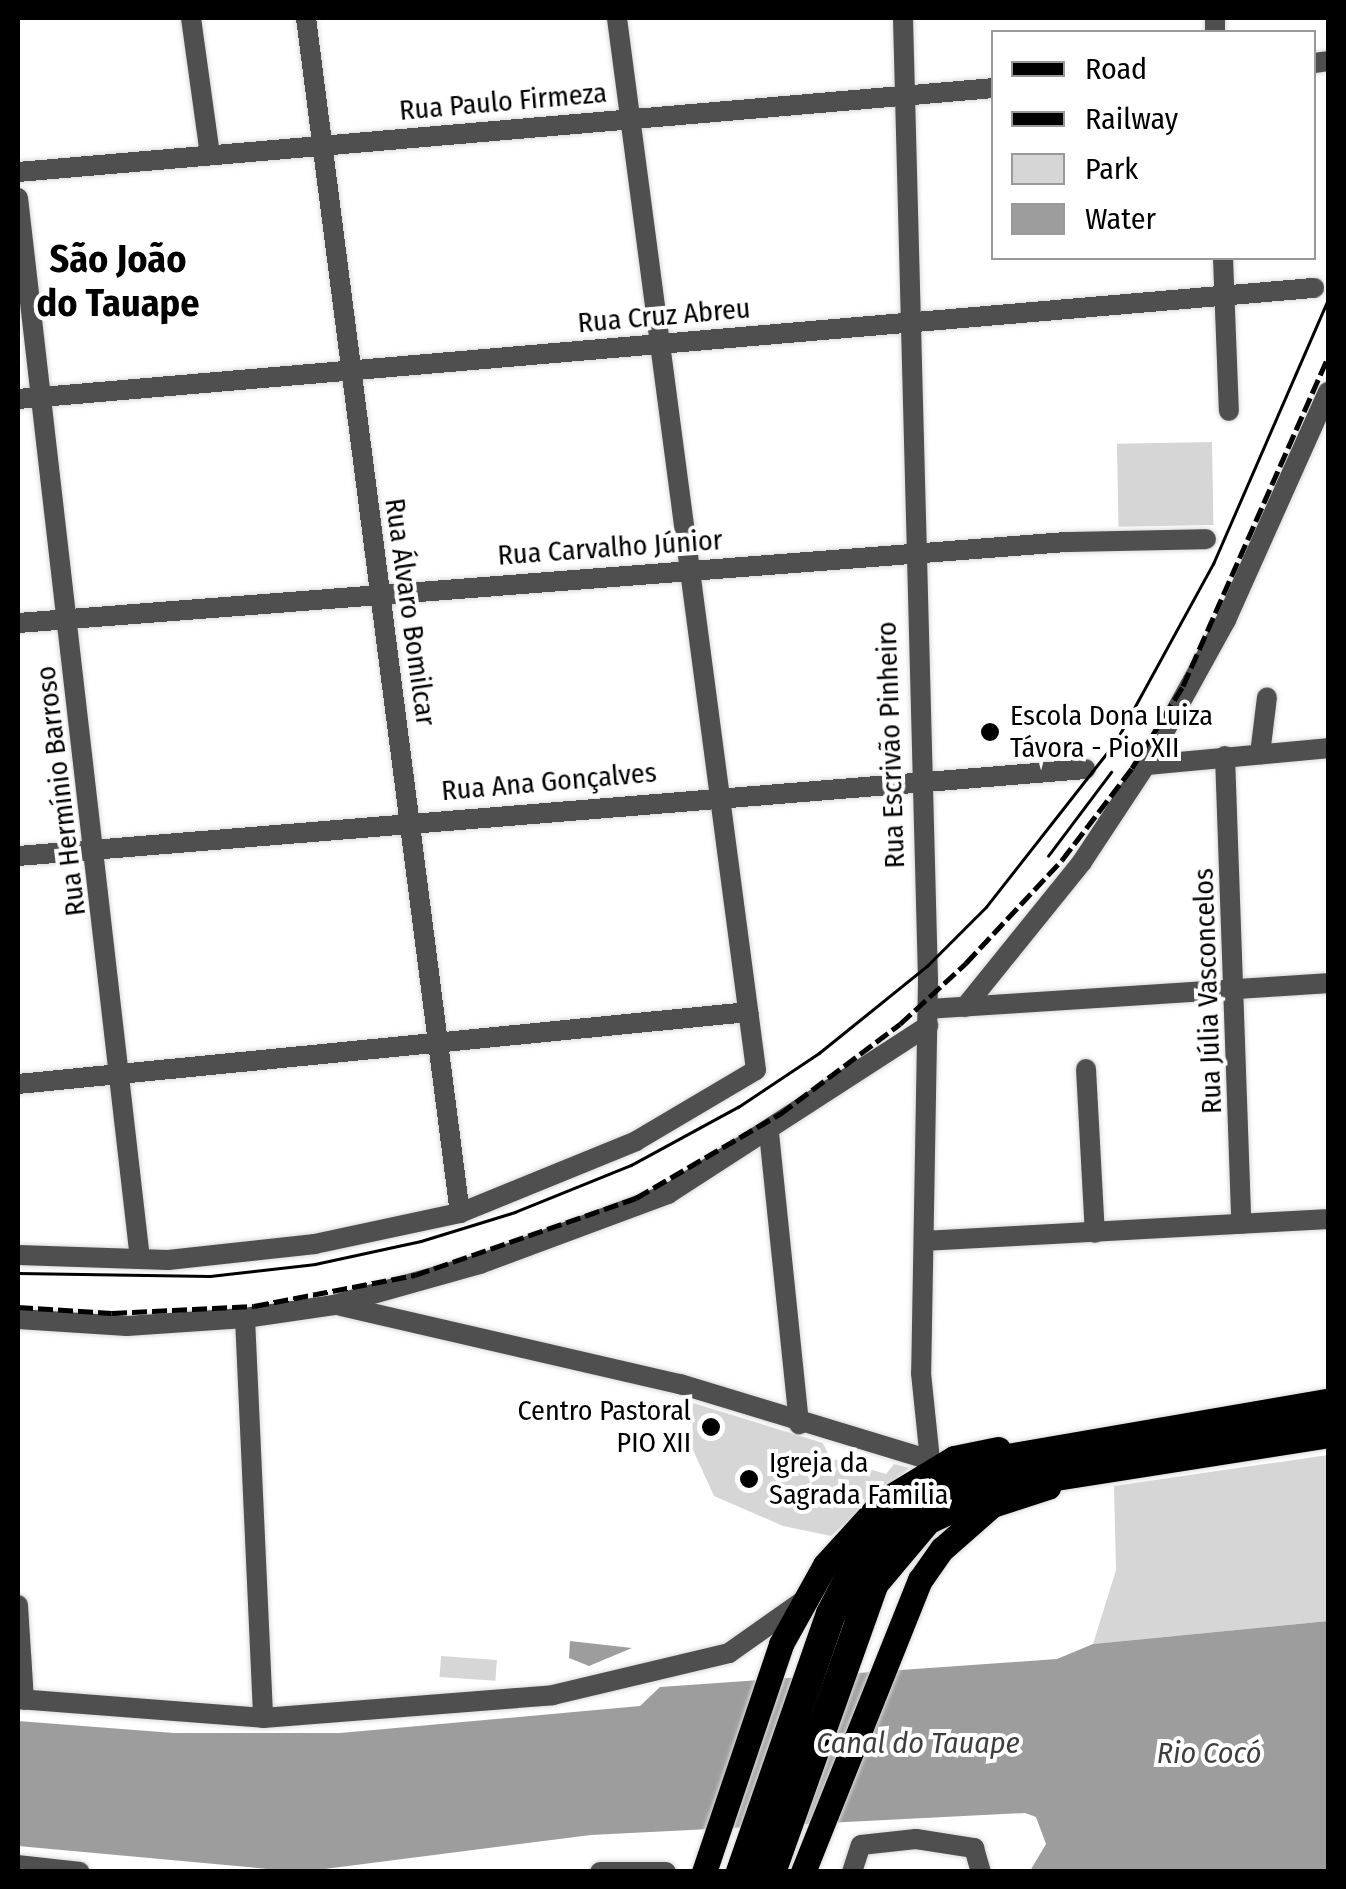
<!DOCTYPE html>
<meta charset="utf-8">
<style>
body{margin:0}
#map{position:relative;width:1346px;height:1889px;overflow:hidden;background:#fff;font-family:"Fira Sans Condensed",sans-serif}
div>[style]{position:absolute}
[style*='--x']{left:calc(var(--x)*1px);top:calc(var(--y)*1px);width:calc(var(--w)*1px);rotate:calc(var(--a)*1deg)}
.green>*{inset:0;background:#d6d6d6;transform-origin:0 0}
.water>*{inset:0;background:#9d9d9d}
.roads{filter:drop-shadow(0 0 2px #dbdbdb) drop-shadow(0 0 2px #dbdbdb)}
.minor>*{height:20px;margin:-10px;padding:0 10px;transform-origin:10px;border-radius:10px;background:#4f4f4f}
.major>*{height:25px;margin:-12.5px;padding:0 12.5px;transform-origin:12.5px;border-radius:12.5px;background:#000}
.highway>*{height:30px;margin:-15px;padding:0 15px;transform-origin:15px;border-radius:15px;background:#000}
.tram>*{height:2.5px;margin:-1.25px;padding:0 1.25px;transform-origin:1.25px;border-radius:1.25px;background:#000}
.rail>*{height:5px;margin-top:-2.5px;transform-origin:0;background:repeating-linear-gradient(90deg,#000 0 15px,transparent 0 20px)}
.dots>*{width:28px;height:28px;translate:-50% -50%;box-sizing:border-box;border:5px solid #fff;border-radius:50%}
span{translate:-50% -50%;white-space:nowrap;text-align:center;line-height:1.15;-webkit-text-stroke:8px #fff;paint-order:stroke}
.street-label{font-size:28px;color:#000}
.poi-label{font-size:28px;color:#000}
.left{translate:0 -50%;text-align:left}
.right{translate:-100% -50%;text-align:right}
.water-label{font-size:30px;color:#3e3e3e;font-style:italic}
.district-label{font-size:38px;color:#000;font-weight:700}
.frame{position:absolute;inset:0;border:20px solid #000;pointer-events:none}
.legend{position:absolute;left:991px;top:30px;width:325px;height:230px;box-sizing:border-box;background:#fff;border:2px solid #999;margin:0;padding:12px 18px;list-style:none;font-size:30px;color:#000}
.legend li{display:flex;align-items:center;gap:20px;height:50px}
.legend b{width:50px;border:2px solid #999}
</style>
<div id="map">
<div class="green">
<i style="left:1212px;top:442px;width:83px;height:95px;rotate:89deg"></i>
<i style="clip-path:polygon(693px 1403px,823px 1443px,830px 1458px,886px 1474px,894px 1464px,909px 1468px,831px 1536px,783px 1526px,714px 1496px,692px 1448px)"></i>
<i style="clip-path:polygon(1328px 1455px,1328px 1621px,1093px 1644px,1116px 1570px,1114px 1486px)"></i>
<i style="left:441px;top:1656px;width:56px;height:21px;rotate:4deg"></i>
</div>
<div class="water">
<i style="clip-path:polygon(1328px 1621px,1328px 1871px,1030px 1871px,1046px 1844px,1036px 1817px,1025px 1813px,591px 1835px,301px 1872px,18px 1846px,18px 1721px,174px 1733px,340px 1733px,640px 1706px,660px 1687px,1057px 1659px,1093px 1644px)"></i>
<i style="clip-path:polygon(570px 1641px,632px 1648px,589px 1666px,569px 1658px)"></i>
</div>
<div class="roads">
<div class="minor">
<i style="--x:191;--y:18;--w:138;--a:82.1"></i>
<i style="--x:306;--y:18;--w:1205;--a:82.66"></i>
<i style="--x:903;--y:18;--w:963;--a:88.51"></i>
<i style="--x:928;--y:981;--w:392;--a:91"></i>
<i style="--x:921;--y:1373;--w:97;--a:84.1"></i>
<i style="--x:1215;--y:18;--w:14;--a:90"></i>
<i style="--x:1314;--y:63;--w:14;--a:-8"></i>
<i style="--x:18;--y:172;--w:980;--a:-4.92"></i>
<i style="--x:18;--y:198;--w:1068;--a:83.44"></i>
<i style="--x:1223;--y:258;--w:153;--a:87.8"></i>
<i style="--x:18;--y:399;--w:1301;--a:-4.9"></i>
<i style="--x:18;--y:623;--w:1052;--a:-4.42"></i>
<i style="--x:1067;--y:542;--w:139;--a:-1.2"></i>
<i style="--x:1260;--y:754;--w:57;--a:-83"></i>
<i style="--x:1225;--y:756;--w:468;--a:88"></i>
<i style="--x:1146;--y:765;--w:183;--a:-5.3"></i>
<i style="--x:18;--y:856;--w:1071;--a:-4.66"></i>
<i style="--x:965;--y:1007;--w:186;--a:-51.1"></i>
<i style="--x:1082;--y:862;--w:116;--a:-56.6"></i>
<i style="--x:1146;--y:765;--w:166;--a:-61.1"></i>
<i style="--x:1226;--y:620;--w:250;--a:-65.9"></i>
<i style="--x:928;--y:1009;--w:401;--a:-3.7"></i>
<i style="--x:1086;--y:1069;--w:164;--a:86.9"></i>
<i style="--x:18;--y:1084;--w:734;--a:-5.63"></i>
<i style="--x:769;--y:1133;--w:293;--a:84.1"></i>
<i style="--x:924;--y:1241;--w:405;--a:-3.1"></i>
<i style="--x:18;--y:1255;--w:150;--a:1.9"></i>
<i style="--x:168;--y:1260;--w:148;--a:-6.2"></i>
<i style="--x:315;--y:1244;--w:148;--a:-12.1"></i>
<i style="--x:460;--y:1213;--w:190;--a:-22.2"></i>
<i style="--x:636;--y:1141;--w:139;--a:-30.6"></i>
<i style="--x:756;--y:1070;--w:1061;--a:-97.53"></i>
<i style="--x:341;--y:1306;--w:348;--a:13"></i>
<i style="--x:680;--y:1384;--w:258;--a:16.9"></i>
<i style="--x:245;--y:1318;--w:400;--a:87.4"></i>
<i style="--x:18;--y:1319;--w:109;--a:3.7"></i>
<i style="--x:127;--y:1326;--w:118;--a:-3.9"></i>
<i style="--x:245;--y:1318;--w:90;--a:-8.3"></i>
<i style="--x:334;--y:1305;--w:152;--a:-15.7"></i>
<i style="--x:480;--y:1264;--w:201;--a:-20.4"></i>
<i style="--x:668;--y:1194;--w:310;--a:-32.9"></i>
<i style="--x:18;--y:1605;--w:95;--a:86.4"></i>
<i style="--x:18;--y:1699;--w:246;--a:4.4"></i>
<i style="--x:263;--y:1718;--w:291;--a:-4.5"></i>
<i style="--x:553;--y:1695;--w:181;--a:-13.4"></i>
<i style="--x:729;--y:1653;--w:92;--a:-35.2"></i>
<i style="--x:18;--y:1865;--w:62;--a:6.4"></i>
<i style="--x:600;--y:1872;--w:66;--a:0"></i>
<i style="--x:852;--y:1872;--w:28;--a:-72"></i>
<i style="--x:861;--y:1845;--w:55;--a:-6.2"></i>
<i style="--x:916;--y:1839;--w:59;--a:8.8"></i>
<i style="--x:974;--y:1848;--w:25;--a:74"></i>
</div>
<div class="major">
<i style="--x:704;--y:1872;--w:241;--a:-71.3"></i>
<i style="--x:781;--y:1644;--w:90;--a:-60.9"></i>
<i style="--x:825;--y:1565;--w:86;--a:-47.8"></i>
<i style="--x:883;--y:1501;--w:83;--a:-31.2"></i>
<i style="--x:954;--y:1458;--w:45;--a:-11.6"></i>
<i style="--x:803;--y:1872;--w:315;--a:-68.2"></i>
<i style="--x:920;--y:1580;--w:38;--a:-55"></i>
<i style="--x:942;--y:1549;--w:67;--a:-41.3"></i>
<i style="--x:992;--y:1505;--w:59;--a:-17.8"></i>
</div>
<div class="highway">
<i style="--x:741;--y:1872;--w:273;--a:-70.8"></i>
<i style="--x:831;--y:1614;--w:74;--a:-62.7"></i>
<i style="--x:865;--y:1548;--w:47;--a:-48.5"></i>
<i style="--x:896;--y:1513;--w:45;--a:-36.9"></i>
<i style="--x:932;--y:1486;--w:58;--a:-23.5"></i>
<i style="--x:985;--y:1463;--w:348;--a:-9.8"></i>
<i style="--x:771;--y:1872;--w:307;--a:-70.4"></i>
<i style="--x:874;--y:1583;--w:82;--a:-49.9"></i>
<i style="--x:927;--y:1520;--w:85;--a:-25.1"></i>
<i style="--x:1004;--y:1484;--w:328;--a:-8.9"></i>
</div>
</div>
<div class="tram">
<i style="--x:1048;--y:856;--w:105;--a:-53.1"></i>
<i style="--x:18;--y:1273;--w:192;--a:0.9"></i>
<i style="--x:210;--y:1276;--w:106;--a:-6.5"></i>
<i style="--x:315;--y:1264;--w:108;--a:-12.2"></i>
<i style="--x:421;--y:1241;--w:98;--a:-17.1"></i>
<i style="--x:515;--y:1212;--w:125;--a:-22.1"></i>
<i style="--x:631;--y:1165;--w:122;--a:-28.5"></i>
<i style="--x:738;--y:1107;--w:97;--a:-33.7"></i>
<i style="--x:819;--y:1053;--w:139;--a:-38.9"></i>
<i style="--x:927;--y:966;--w:83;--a:-45"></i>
<i style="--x:986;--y:907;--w:211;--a:-51.9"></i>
<i style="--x:1116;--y:741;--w:202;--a:-61.3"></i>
<i style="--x:1213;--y:564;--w:289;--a:-66.5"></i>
</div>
<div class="rail">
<i style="--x:18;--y:1307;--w:94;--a:3.7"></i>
<i style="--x:112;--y:1313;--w:142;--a:-2.8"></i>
<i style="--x:254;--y:1306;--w:164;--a:-10.9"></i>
<i style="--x:415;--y:1275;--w:234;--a:-19.2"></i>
<i style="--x:636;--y:1198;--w:167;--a:-30.3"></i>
<i style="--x:780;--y:1114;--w:150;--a:-36.9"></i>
<i style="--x:900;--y:1024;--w:90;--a:-42.7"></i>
<i style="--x:966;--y:963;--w:141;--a:-47"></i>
<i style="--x:1062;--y:860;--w:116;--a:-52.7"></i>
<i style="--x:1132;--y:768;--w:97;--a:-58.1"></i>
<i style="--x:1183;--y:686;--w:359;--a:-66.2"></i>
</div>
<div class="dots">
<i style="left:990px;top:732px;background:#000"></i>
<i style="left:711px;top:1427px;background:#000"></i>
<i style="left:749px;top:1479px;background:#000"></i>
</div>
<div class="street-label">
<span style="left:503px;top:102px;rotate:-5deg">Rua Paulo Firmeza</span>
<span style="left:664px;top:316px;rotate:-5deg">Rua Cruz Abreu</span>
<span style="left:610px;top:548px;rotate:-4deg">Rua Carvalho Júnior</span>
<span style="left:410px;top:612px;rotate:82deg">Rua Álvaro Bomilcar</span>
<span style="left:891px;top:745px;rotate:-92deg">Rua Escrivão Pinheiro</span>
<span style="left:549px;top:782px;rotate:-5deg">Rua Ana Gonçalves</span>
<span style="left:61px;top:791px;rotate:-97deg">Rua Hermínio Barroso</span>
<span style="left:1208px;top:991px;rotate:-92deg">Rua Júlia Vasconcelos</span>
</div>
<div class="poi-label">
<span class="left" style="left:1010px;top:732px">Escola Dona Luiza<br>Távora - Pio XII</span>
<span class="right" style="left:691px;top:1427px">Centro Pastoral<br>PIO XII</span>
<span class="left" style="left:769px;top:1479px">Igreja da<br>Sagrada Familia</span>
</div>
<div class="water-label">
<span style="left:918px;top:1743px">Canal do Tauape</span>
<span style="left:1209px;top:1753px">Rio Cocó</span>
</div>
<div class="district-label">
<span style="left:118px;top:282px">São João<br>do Tauape</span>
</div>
<div class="frame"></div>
<ul class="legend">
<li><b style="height:12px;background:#000"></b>Road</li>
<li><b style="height:12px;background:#000"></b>Railway</li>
<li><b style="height:28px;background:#d6d6d6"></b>Park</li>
<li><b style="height:28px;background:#9d9d9d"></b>Water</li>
</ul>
</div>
